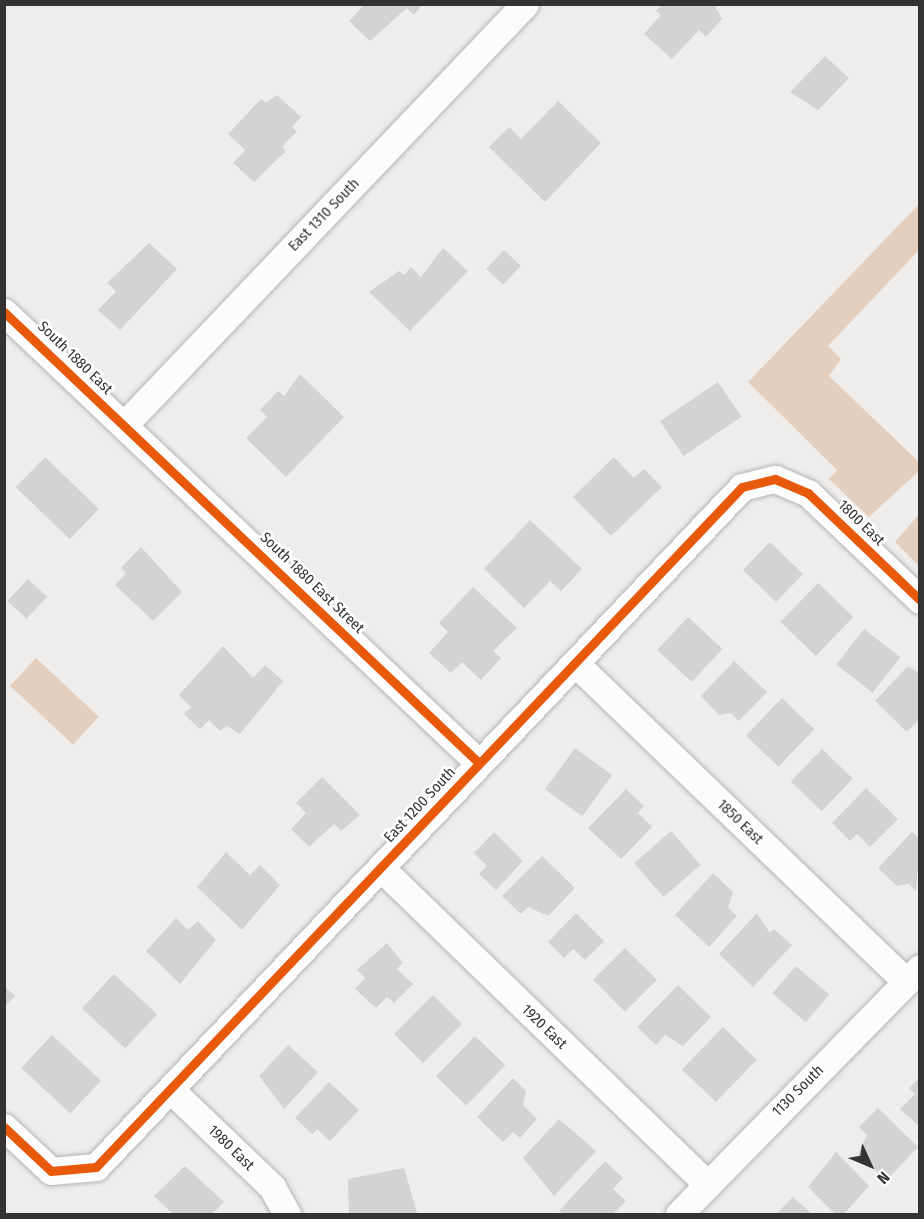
<!DOCTYPE html>
<style>
body{margin:0}
#map{position:relative;width:924px;height:1219px;overflow:hidden;background:#efedec;font-family:"Fira Sans Condensed",sans-serif}
div>[style]{position:absolute}
[style*='--x']{left:calc(var(--x)*1px);top:calc(var(--y)*1px);width:calc(var(--w)*1px);rotate:calc(var(--a)*1deg)}
.green>*{inset:0;background:#e4cfbe;transform-origin:0 0}
.building>*{inset:0;background:#d4d3d2;transform-origin:0 0}
.roads{filter:drop-shadow(0 0 2px #b6b4b4) drop-shadow(0 0 2px #b6b4b4)}
.street>*{height:27px;margin:-13.5px;padding:0 13.5px;transform-origin:13.5px;border-radius:13.5px;background:#fdfcfc}
.cycleway>*{height:9px;margin:-4.5px;padding:0 4.5px;transform-origin:4.5px;border-radius:4.5px;background:#e8590c}
span{translate:-50% -50%;white-space:nowrap;text-align:center;line-height:1.15;-webkit-text-stroke:5px #fff;paint-order:stroke}
.street-label{font-size:15px;color:#343332}
.frame{position:absolute;inset:0;border:6px solid #343332;pointer-events:none}
.north{position:absolute;left:840px;top:1135px;width:60px;height:60px;-webkit-text-stroke:4px #fff;paint-order:stroke;rotate:134deg;font-size:16px;font-weight:700;line-height:24px;text-align:center;color:#343332}
.north::after{content:'';display:block;margin:auto;width:21px;height:27px;background:#343332;clip-path:polygon(50% 0,100% 100%,50% 72%,0 100%)}
</style>
<div id="map">
<div class="green">
<i style="clip-path:polygon(919px 204px,919px 250px,828px 346px,841px 359px,829px 376px,919px 462px,919px 471px,869px 517px,829px 479px,837px 470px,748px 382px)"></i>
<i style="clip-path:polygon(919px 514px,919px 566px,895px 542px)"></i>
<i style="left:36px;top:658px;width:86px;height:38px;rotate:43deg"></i>
</div>
<div class="building">
<i style="clip-path:polygon(365px 4px,423px 4px,414px 15px,407px 8px,370px 41px,349px 21px)"></i>
<i style="clip-path:polygon(662px 4px,714px 4px,722px 19px,706px 37px,699px 30px,672px 59px,644px 34px,661px 15px,656px 11px)"></i>
<i style="clip-path:polygon(825px 56px,849px 78px,818px 110px,790px 92px)"></i>
<i style="clip-path:polygon(277px 95px,301px 117px,292px 127px,297px 131px,282px 147px,286px 151px,254px 182px,233px 163px,245px 150px,228px 134px,261px 99px,266px 103px)"></i>
<i style="clip-path:polygon(558px 101px,601px 143px,545px 202px,489px 147px,509px 127px,521px 139px)"></i>
<i style="clip-path:polygon(149px 243px,177px 269px,120px 330px,98px 310px,116px 291px,107px 283px)"></i>
<i style="clip-path:polygon(443px 248px,468px 271px,410px 331px,369px 292px,399px 271px,404px 275px,411px 267px,421px 277px)"></i>
<i style="left:504px;top:250px;width:23px;height:26px;rotate:43deg"></i>
<i style="clip-path:polygon(300px 374px,344px 417px,286px 477px,246px 438px,267px 417px,260px 410px,278px 391px,284px 396px)"></i>
<i style="left:718px;top:382px;width:42px;height:70px;rotate:56deg"></i>
<i style="left:45px;top:457px;width:75px;height:42px;rotate:44deg"></i>
<i style="clip-path:polygon(614px 457px,634px 478px,644px 469px,662px 487px,611px 536px,573px 497px)"></i>
<i style="clip-path:polygon(530px 520px,582px 569px,561px 591px,550px 581px,524px 608px,484px 569px)"></i>
<i style="left:770px;top:542px;width:46px;height:39px;rotate:44deg"></i>
<i style="clip-path:polygon(141px 547px,182px 592px,153px 621px,115px 585px,126px 573px,121px 568px)"></i>
<i style="left:28px;top:579px;width:26px;height:30px;rotate:43deg"></i>
<i style="left:818px;top:583px;width:49px;height:54px;rotate:44deg"></i>
<i style="clip-path:polygon(473px 587px,517px 628px,493px 651px,501px 658px,481px 680px,462px 662px,451px 673px,429px 653px,448px 632px,439px 623px)"></i>
<i style="left:688px;top:617px;width:47px;height:45px;rotate:43deg"></i>
<i style="left:864px;top:629px;width:46px;height:45px;rotate:38deg"></i>
<i style="clip-path:polygon(223px 646px,253px 678px,265px 665px,283px 681px,240px 734px,227px 726px,220px 731px,209px 720px,200px 729px,184px 714px,191px 707px,179px 695px)"></i>
<i style="clip-path:polygon(734px 661px,767px 692px,739px 721px,731px 713px,719px 715px,701px 696px)"></i>
<i style="clip-path:polygon(908px 666px,920px 674px,920px 719px,907px 732px,875px 701px)"></i>
<i style="left:782px;top:698px;width:45px;height:52px;rotate:44deg"></i>
<i style="left:575px;top:748px;width:46px;height:51px;rotate:36deg"></i>
<i style="left:822px;top:749px;width:43px;height:45px;rotate:44deg"></i>
<i style="clip-path:polygon(322px 777px,360px 815px,341px 831px,334px 824px,309px 847px,291px 829px,306px 813px,296px 803px)"></i>
<i style="clip-path:polygon(866px 788px,898px 819px,870px 847px,857px 834px,850px 841px,832px 823px)"></i>
<i style="clip-path:polygon(626px 789px,644px 806px,638px 813px,652px 827px,621px 859px,588px 828px)"></i>
<i style="left:671px;top:831px;width:45px;height:49px;rotate:49deg"></i>
<i style="clip-path:polygon(494px 832px,523px 861px,496px 890px,479px 874px,487px 866px,474px 853px)"></i>
<i style="clip-path:polygon(912px 832px,920px 839px,916px 891px,909px 884px,897px 886px,878px 868px)"></i>
<i style="clip-path:polygon(226px 852px,250px 875px,260px 865px,280px 885px,242px 930px,197px 887px)"></i>
<i style="clip-path:polygon(542px 856px,575px 888px,548px 916px,528px 907px,521px 914px,502px 896px)"></i>
<i style="clip-path:polygon(713px 873px,733px 892px,728px 908px,737px 916px,709px 947px,675px 915px)"></i>
<i style="clip-path:polygon(576px 913px,604px 941px,585px 960px,573px 949px,564px 958px,548px 942px)"></i>
<i style="clip-path:polygon(757px 913px,770px 933px,774px 929px,792px 945px,753px 987px,719px 954px)"></i>
<i style="clip-path:polygon(176px 918px,188px 930px,198px 921px,216px 940px,180px 984px,146px 951px)"></i>
<i style="clip-path:polygon(387px 943px,403px 963px,397px 969px,413px 984px,394px 1003px,387px 997px,376px 1008px,355px 989px,365px 978px,357px 970px)"></i>
<i style="left:625px;top:948px;width:45px;height:45px;rotate:45deg"></i>
<i style="left:796px;top:966px;width:44px;height:36px;rotate:41deg"></i>
<i style="left:114px;top:974px;width:59px;height:47px;rotate:43deg"></i>
<i style="clip-path:polygon(678px 985px,711px 1017px,683px 1046px,665px 1035px,656px 1045px,637px 1027px)"></i>
<i style="clip-path:polygon(4px 986px,15px 996px,4px 1007px)"></i>
<i style="left:433px;top:995px;width:41px;height:55px;rotate:45deg"></i>
<i style="left:723px;top:1027px;width:47px;height:59px;rotate:44deg"></i>
<i style="left:52px;top:1035px;width:67px;height:45px;rotate:43deg"></i>
<i style="left:475px;top:1036px;width:42px;height:56px;rotate:44deg"></i>
<i style="clip-path:polygon(288px 1045px,318px 1072px,284px 1109px,259px 1076px)"></i>
<i style="clip-path:polygon(920px 1077px,920px 1127px,900px 1109px,915px 1094px,909px 1088px)"></i>
<i style="clip-path:polygon(513px 1078px,526px 1091px,523px 1105px,537px 1119px,520px 1138px,513px 1132px,503px 1142px,477px 1117px)"></i>
<i style="clip-path:polygon(329px 1082px,359px 1110px,330px 1141px,317px 1129px,312px 1134px,295px 1118px)"></i>
<i style="clip-path:polygon(878px 1108px,918px 1147px,886px 1181px,858px 1154px,867px 1135px,859px 1127px)"></i>
<i style="clip-path:polygon(559px 1119px,596px 1151px,554px 1196px,523px 1158px)"></i>
<i style="clip-path:polygon(836px 1152px,869px 1186px,844px 1214px,835px 1214px,808px 1187px)"></i>
<i style="clip-path:polygon(605px 1161px,623px 1178px,613px 1189px,626px 1201px,613px 1214px,563px 1214px,559px 1211px)"></i>
<i style="clip-path:polygon(185px 1166px,224px 1202px,212px 1214px,173px 1214px,154px 1196px)"></i>
<i style="clip-path:polygon(404px 1168px,417px 1213px,349px 1214px,348px 1179px)"></i>
<i style="clip-path:polygon(793px 1197px,812px 1214px,776px 1214px)"></i>
</div>
<div class="roads">
<div class="street">
<i style="--x:4;--y:312;--w:655;--a:43.52"></i>
<i style="--x:124;--y:425;--w:581;--a:-46.39"></i>
<i style="--x:575;--y:663;--w:460;--a:43.9"></i>
<i style="--x:382;--y:869;--w:453;--a:44.1"></i>
<i style="--x:172;--y:1091;--w:139;--a:43.8"></i>
<i style="--x:272;--y:1187;--w:31;--a:61"></i>
<i style="--x:4;--y:1127;--w:64;--a:43.1"></i>
<i style="--x:51;--y:1171;--w:45;--a:-5.1"></i>
<i style="--x:96;--y:1167;--w:938;--a:-46.47"></i>
<i style="--x:742;--y:487;--w:34;--a:-14"></i>
<i style="--x:775;--y:479;--w:36;--a:23"></i>
<i style="--x:808;--y:493;--w:155;--a:43.7"></i>
<i style="--x:679;--y:1214;--w:344;--a:-45.6"></i>
</div>
</div>
<div class="cycleway">
<i style="--x:4;--y:312;--w:655;--a:43.52"></i>
<i style="--x:4;--y:1127;--w:64;--a:43.1"></i>
<i style="--x:51;--y:1171;--w:45;--a:-5.1"></i>
<i style="--x:96;--y:1167;--w:938;--a:-46.47"></i>
<i style="--x:742;--y:487;--w:34;--a:-14"></i>
<i style="--x:775;--y:479;--w:36;--a:23"></i>
<i style="--x:808;--y:493;--w:155;--a:43.7"></i>
</div>
<div class="street-label">
<span style="left:324px;top:215px;rotate:-46deg">East 1310 South</span>
<span style="left:75px;top:358px;rotate:44deg">South 1880 East</span>
<span style="left:861px;top:523px;rotate:44deg">1800 East</span>
<span style="left:312px;top:583px;rotate:44deg">South 1880 East Street</span>
<span style="left:420px;top:805px;rotate:-47deg">East 1200 South</span>
<span style="left:740px;top:822px;rotate:44deg">1850 East</span>
<span style="left:544px;top:1027px;rotate:44deg">1920 East</span>
<span style="left:798px;top:1091px;rotate:-45deg">1130 South</span>
<span style="left:231px;top:1148px;rotate:44deg">1980 East</span>
</div>
<div class="frame"></div>
<div class="north">N</div>
</div>
